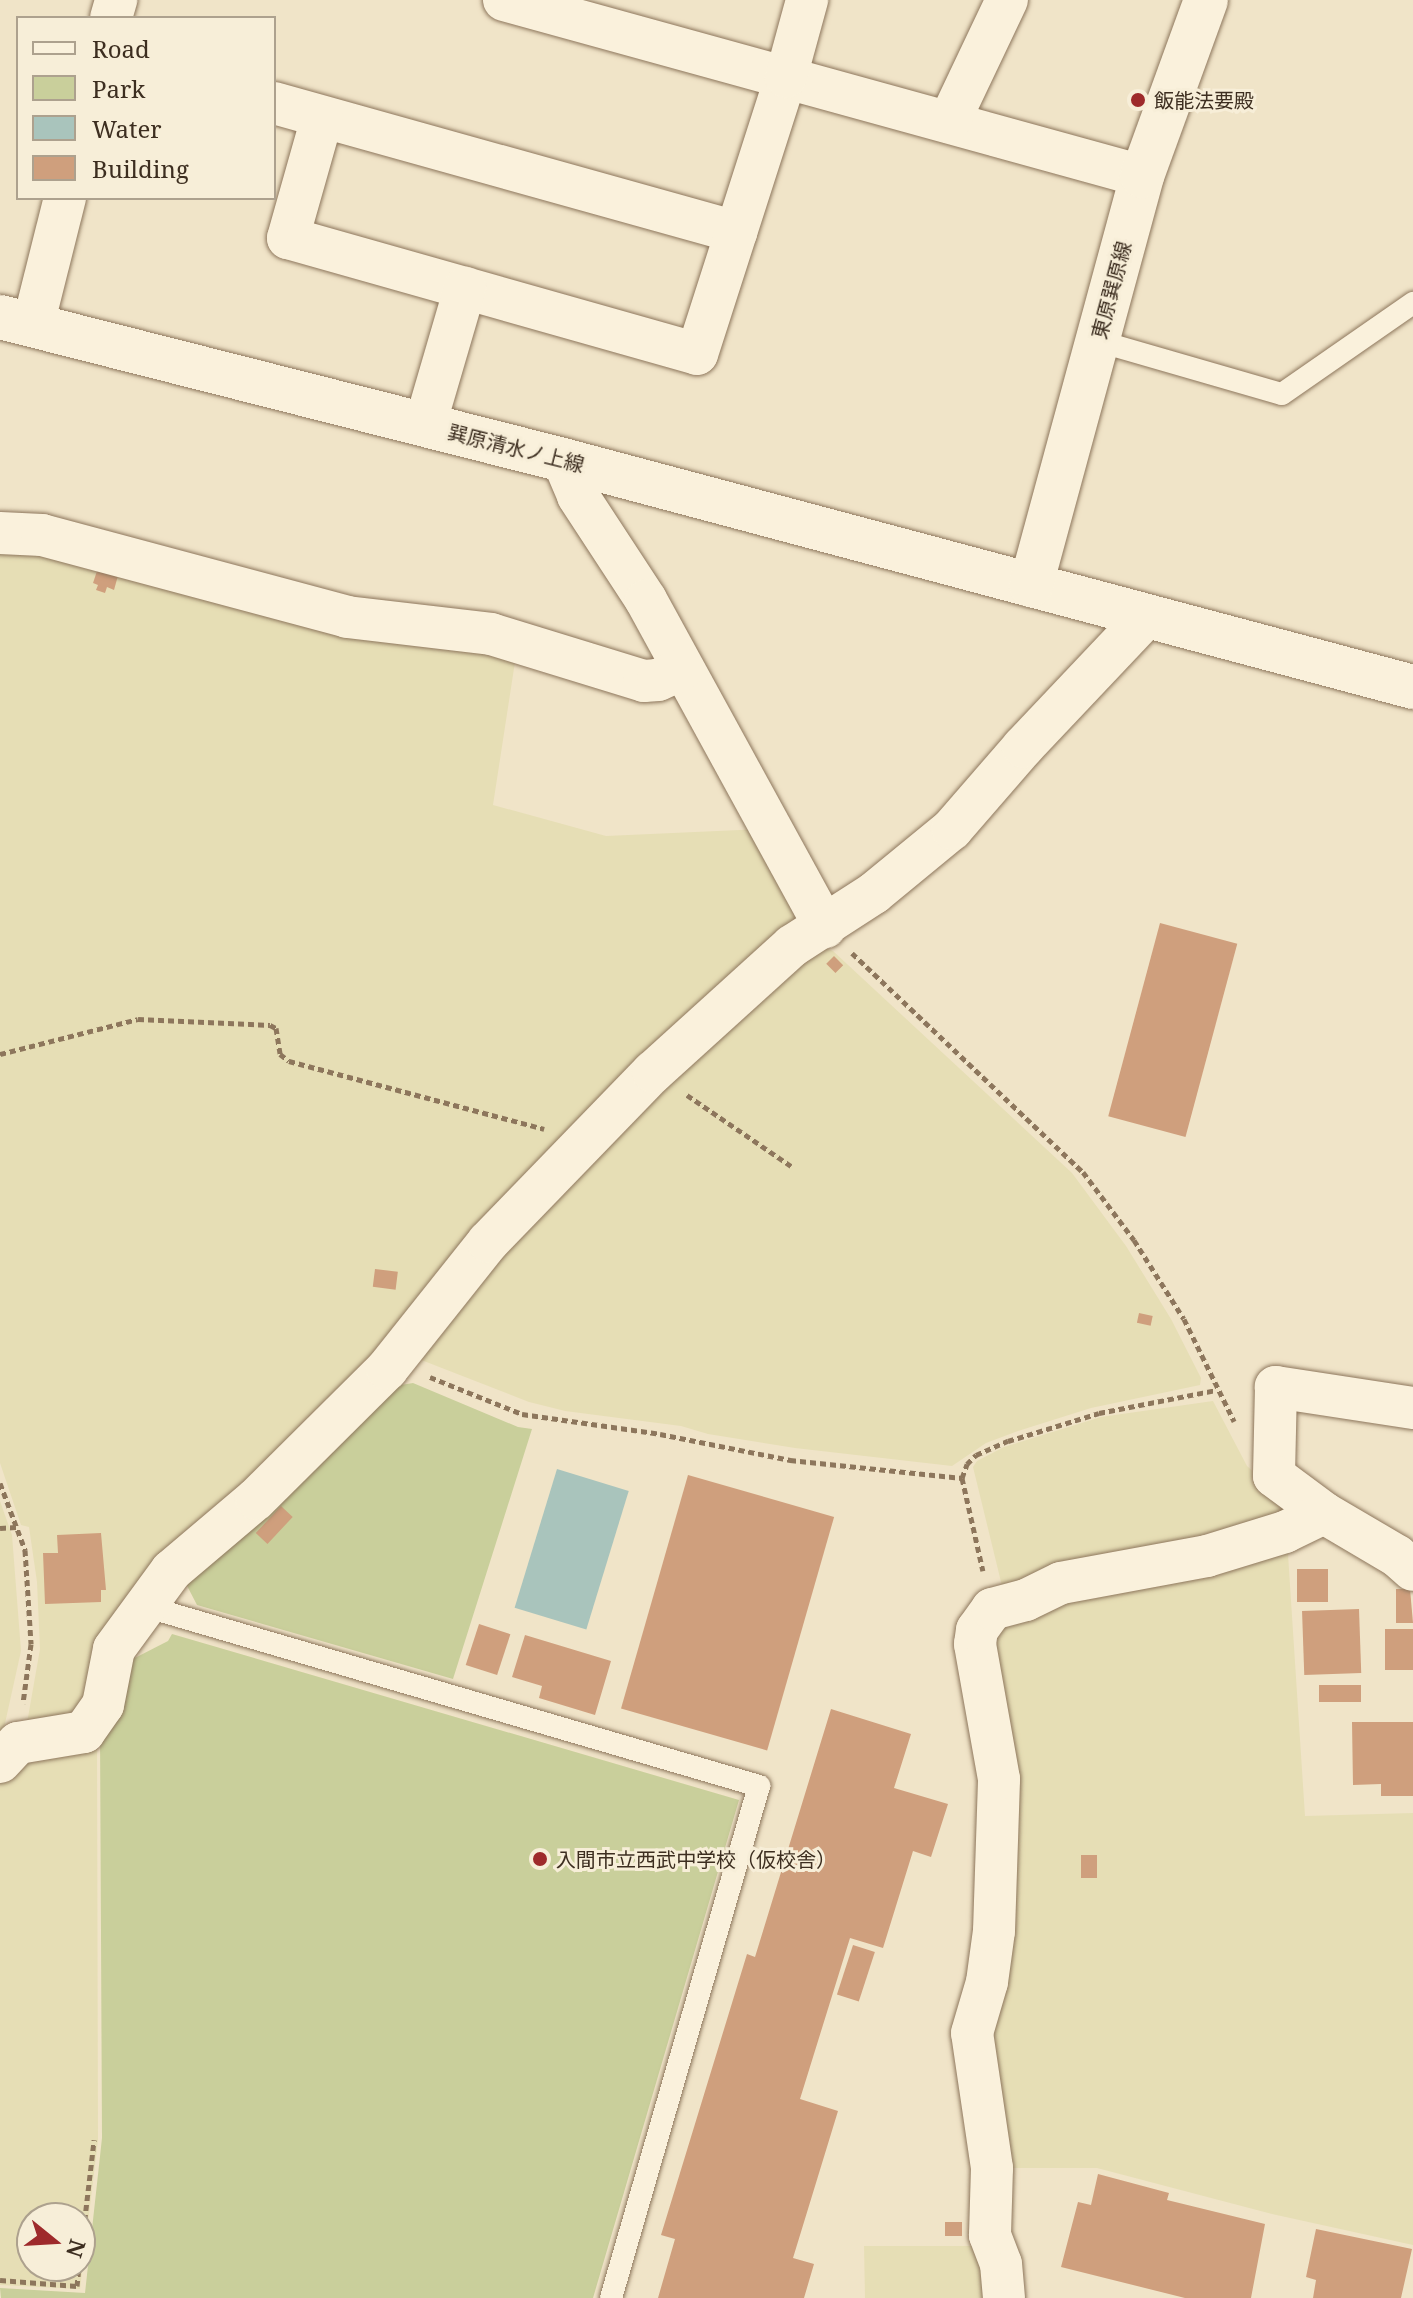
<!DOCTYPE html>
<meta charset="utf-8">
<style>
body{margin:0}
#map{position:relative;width:1413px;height:2298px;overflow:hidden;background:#f0e4c8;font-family:"Noto Serif","Noto Sans JP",serif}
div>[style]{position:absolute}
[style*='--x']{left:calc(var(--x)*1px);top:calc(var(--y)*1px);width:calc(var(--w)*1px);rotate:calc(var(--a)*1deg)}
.farmland>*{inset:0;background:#e6deb5}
.green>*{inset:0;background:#c9cf9b}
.water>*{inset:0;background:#a9c4bc;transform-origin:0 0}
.building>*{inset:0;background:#cf9f7d;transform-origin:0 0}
.path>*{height:5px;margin-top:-2.5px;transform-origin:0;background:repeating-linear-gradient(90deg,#8d765c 0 6px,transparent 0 10px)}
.roads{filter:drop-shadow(0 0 2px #8d765c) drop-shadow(0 0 2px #8d765c)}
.lane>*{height:22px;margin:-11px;padding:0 11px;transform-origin:11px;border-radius:11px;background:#faf1dc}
.street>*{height:42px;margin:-21px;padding:0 21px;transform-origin:21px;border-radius:21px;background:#faf1dc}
.secondary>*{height:44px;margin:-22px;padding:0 22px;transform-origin:22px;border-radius:22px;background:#faf1dc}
.dots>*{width:22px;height:22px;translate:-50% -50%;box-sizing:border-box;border:4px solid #f7eed8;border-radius:50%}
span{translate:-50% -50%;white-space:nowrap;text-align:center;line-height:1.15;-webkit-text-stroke:6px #f7eed8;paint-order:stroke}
.poi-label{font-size:20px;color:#3d2e20}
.left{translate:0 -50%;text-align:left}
.street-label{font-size:20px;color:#3d2e20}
.legend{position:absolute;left:16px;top:16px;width:260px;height:184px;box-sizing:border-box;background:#f7eed8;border:2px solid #ada18e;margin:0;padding:10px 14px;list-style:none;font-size:24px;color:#3d2e20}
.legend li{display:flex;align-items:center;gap:16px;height:40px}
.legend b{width:40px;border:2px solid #ada18e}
.north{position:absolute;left:16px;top:2202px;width:80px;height:80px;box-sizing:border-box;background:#f7eed8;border:2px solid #ada18e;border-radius:50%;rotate:108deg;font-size:22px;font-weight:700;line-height:32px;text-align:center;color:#3d2e20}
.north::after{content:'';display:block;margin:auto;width:28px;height:36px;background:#9e2a2b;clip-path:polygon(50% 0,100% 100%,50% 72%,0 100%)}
</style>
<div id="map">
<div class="farmland">
<i style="clip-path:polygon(0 541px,517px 649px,493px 805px,606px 836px,762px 829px,807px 915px,240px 1501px,129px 1592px,107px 1627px,76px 1721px,27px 1723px,40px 1649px,37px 1582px,29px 1527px,21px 1525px,0 1463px)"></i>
<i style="clip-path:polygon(819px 946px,833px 951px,1072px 1173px,1126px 1246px,1171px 1319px,1201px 1378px,1200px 1385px,1091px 1408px,1018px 1431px,986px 1443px,952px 1466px,795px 1448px,708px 1434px,681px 1426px,565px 1411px,529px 1402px,411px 1356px,498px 1244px)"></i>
<i style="clip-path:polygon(1213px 1401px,1247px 1466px,1303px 1514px,1002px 1586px,973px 1467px,977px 1461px,1004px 1447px,1101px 1417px)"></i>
<i style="clip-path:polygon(0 1501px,12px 1535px,21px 1651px,0 1746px)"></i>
<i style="clip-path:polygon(1287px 1539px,1305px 1816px,1413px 1813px,1413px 2245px,1272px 2214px,1097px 2168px,1004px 2168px,983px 2031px,987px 1635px,1030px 1610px)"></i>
<i style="clip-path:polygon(evenodd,97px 1735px,98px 2140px,80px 2289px,0 2285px,0 1781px,36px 1750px,97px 1735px,32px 2218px,80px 2218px,80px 2266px,32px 2266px,32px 2218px)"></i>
<i style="clip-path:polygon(864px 2246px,973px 2246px,992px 2298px,865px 2298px)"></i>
</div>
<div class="green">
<i style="clip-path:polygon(413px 1383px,518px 1427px,532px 1429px,453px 1679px,197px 1605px,183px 1578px,389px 1387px)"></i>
<i style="clip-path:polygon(172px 1634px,739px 1800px,593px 2298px,1px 2298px,0 2288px,85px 2293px,102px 2138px,100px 1732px,127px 1662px,168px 1641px)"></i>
</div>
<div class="water">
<i style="left:557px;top:1469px;width:75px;height:145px;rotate:17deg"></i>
</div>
<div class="building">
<i style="clip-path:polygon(99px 565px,119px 572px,114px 590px,107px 587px,105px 593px,96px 590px,98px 585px,93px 583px)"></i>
<i style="left:1160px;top:923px;width:80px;height:200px;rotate:15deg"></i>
<i style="left:834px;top:956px;width:13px;height:11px;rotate:45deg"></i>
<i style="left:375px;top:1269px;width:23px;height:18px;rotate:7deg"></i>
<i style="left:1139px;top:1313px;width:14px;height:10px;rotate:12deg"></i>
<i style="left:688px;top:1475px;width:152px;height:243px;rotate:16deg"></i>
<i style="left:281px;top:1506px;width:16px;height:37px;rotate:43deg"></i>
<i style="clip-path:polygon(101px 1533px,106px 1590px,101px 1590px,101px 1602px,45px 1604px,43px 1553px,58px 1553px,57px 1535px)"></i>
<i style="left:1297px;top:1569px;width:31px;height:33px"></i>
<i style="clip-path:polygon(1396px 1589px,1410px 1589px,1413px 1623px,1396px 1623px)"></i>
<i style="left:1359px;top:1609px;width:64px;height:57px;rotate:88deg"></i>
<i style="left:479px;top:1624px;width:33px;height:43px;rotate:18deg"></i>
<i style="left:1385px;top:1629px;width:28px;height:41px"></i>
<i style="clip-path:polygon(525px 1635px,611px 1661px,595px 1715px,539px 1698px,542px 1686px,512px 1677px)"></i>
<i style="left:1361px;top:1685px;width:17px;height:42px;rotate:90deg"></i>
<i style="clip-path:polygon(831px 1709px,911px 1734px,894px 1788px,948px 1804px,931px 1857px,913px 1851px,883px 1948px,850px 1938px,800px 2099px,838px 2111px,793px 2258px,814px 2264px,804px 2298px,658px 2298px,675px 2239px,661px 2235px,747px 1954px,755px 1957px)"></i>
<i style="clip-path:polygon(1352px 1722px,1413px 1722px,1413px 1796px,1381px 1796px,1381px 1784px,1353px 1785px)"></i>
<i style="left:1081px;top:1855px;width:16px;height:23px"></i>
<i style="left:853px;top:1945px;width:23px;height:52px;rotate:18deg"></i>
<i style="clip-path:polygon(1098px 2174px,1169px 2193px,1167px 2200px,1265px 2224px,1251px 2298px,1185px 2298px,1061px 2267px,1078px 2202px,1091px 2205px)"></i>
<i style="left:945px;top:2222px;width:17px;height:14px"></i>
<i style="clip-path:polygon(1316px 2229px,1412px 2249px,1401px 2298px,1313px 2298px,1316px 2280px,1306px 2277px)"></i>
</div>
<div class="path">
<i style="--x:852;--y:953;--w:318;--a:43.5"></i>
<i style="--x:1083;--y:1172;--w:85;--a:53.1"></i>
<i style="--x:1134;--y:1240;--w:93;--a:57.7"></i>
<i style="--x:1184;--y:1319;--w:114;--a:63.9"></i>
<i style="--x:0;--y:1054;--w:142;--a:-14.2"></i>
<i style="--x:138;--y:1019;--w:132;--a:2.6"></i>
<i style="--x:270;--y:1025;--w:7;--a:27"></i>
<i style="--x:276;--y:1028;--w:26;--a:81"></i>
<i style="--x:280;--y:1054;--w:11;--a:38"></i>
<i style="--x:289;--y:1061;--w:264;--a:14.9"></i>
<i style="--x:687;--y:1095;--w:126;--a:34.3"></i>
<i style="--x:430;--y:1377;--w:99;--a:21.9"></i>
<i style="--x:522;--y:1414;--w:139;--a:8.2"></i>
<i style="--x:660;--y:1434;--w:133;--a:11.3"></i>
<i style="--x:790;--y:1460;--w:173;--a:6"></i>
<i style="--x:962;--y:1478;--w:95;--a:77.3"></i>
<i style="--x:962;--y:1478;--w:15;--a:-70"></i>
<i style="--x:967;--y:1464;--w:13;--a:-45"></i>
<i style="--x:976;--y:1455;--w:35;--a:-24"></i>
<i style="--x:1008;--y:1441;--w:95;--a:-17.1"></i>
<i style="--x:1099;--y:1413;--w:119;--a:-11.1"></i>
<i style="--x:0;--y:1483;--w:72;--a:69.5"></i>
<i style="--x:25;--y:1550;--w:94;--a:86.3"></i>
<i style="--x:31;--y:1644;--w:60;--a:97.7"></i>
<i style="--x:0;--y:1528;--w:16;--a:-4"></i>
<i style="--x:80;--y:2260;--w:121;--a:-83.3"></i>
<i style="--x:0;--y:2280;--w:77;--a:4.5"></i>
<i style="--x:77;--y:2286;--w:20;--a:-84"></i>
</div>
<div class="roads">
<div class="lane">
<i style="--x:1098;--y:341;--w:191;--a:16.1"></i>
<i style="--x:1282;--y:394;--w:160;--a:-34.8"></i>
<i style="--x:144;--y:1606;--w:641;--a:16.31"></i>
<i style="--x:759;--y:1786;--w:533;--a:106.12"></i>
</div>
<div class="street">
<i style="--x:504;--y:0;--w:662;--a:15.42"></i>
<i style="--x:111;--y:18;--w:19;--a:-74"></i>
<i style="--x:274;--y:103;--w:480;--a:15.6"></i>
<i style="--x:322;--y:118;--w:125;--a:105.8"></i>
<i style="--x:288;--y:238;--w:425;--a:15.8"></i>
<i style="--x:697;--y:354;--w:291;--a:-72.2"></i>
<i style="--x:786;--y:77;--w:80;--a:-74.7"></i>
<i style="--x:949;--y:122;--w:135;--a:-64.6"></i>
<i style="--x:33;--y:325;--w:131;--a:-75.9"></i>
<i style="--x:425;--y:425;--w:143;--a:-73.7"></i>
<i style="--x:563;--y:460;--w:39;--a:67"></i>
<i style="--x:578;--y:496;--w:124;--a:56.8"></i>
<i style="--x:646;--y:600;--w:373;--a:61.3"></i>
<i style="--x:0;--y:533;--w:42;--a:2.7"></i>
<i style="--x:42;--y:535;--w:316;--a:15"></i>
<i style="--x:347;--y:617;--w:145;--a:6.7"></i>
<i style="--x:491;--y:634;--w:160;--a:17.1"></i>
<i style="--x:644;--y:681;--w:14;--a:-4"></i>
<i style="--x:658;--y:680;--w:27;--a:-24"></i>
<i style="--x:1413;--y:1408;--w:139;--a:-171.3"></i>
<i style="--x:1276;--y:1387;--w:89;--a:91.3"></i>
<i style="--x:1274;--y:1476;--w:62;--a:36.5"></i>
<i style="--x:1324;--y:1513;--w:85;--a:30.5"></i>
<i style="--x:1397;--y:1556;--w:21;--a:41"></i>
<i style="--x:0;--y:1762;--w:26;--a:-47"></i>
<i style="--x:18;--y:1743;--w:67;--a:-9.5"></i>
<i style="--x:84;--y:1732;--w:33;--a:-55"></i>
<i style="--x:103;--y:1705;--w:57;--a:-78.9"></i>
<i style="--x:114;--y:1649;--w:97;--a:-53.8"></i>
<i style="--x:171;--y:1571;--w:111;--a:-40.3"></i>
<i style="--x:256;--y:1499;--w:185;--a:-44.8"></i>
<i style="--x:387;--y:1369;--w:162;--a:-51.5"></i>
<i style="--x:488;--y:1242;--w:237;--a:-45.9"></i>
<i style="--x:653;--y:1072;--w:188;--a:-42.2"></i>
<i style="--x:792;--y:946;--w:98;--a:-32.9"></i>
<i style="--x:874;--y:893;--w:101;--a:-39.4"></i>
<i style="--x:952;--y:829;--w:108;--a:-49.1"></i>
<i style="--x:1023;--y:747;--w:180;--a:-46.6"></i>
<i style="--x:1004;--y:2298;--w:34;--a:-95"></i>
<i style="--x:1001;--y:2264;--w:31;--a:-111"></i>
<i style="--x:990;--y:2235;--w:67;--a:-88.3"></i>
<i style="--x:992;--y:2168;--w:136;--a:-98.4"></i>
<i style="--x:972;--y:2033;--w:53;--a:-73.6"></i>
<i style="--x:987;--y:1982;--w:51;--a:-82.2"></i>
<i style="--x:994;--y:1931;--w:152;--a:-88.1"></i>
<i style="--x:999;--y:1779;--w:137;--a:-100.1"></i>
<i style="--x:975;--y:1644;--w:14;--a:-82"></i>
<i style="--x:977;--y:1630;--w:26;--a:-54"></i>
<i style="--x:992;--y:1609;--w:35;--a:-15"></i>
<i style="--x:1026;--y:1600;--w:39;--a:-26"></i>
<i style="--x:1061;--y:1583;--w:148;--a:-10.5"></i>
<i style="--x:1207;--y:1556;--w:82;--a:-17.1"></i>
<i style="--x:1285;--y:1532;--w:43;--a:-26"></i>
</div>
<div class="secondary">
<i style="--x:0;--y:317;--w:581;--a:14.25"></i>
<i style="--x:563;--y:460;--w:880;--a:14.95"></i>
<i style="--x:1031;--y:585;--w:424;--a:-74.8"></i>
<i style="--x:1142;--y:176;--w:187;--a:-70"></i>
</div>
</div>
<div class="dots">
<i style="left:1138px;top:100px;background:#9e2a2b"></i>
<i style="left:540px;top:1859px;background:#9e2a2b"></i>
</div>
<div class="poi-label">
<span class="left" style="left:1154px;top:100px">飯能法要殿</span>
<span class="left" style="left:556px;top:1859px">入間市立西武中学校（仮校舎）</span>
</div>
<div class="street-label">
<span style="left:1111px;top:290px;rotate:-75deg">東原巽原線</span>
<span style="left:516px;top:448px;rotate:14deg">巽原清水ノ上線</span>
</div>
<ul class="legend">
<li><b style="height:10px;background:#faf1dc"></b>Road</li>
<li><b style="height:22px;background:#c9cf9b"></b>Park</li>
<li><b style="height:22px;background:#a9c4bc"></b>Water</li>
<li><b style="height:22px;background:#cf9f7d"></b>Building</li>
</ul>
<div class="north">N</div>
</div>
